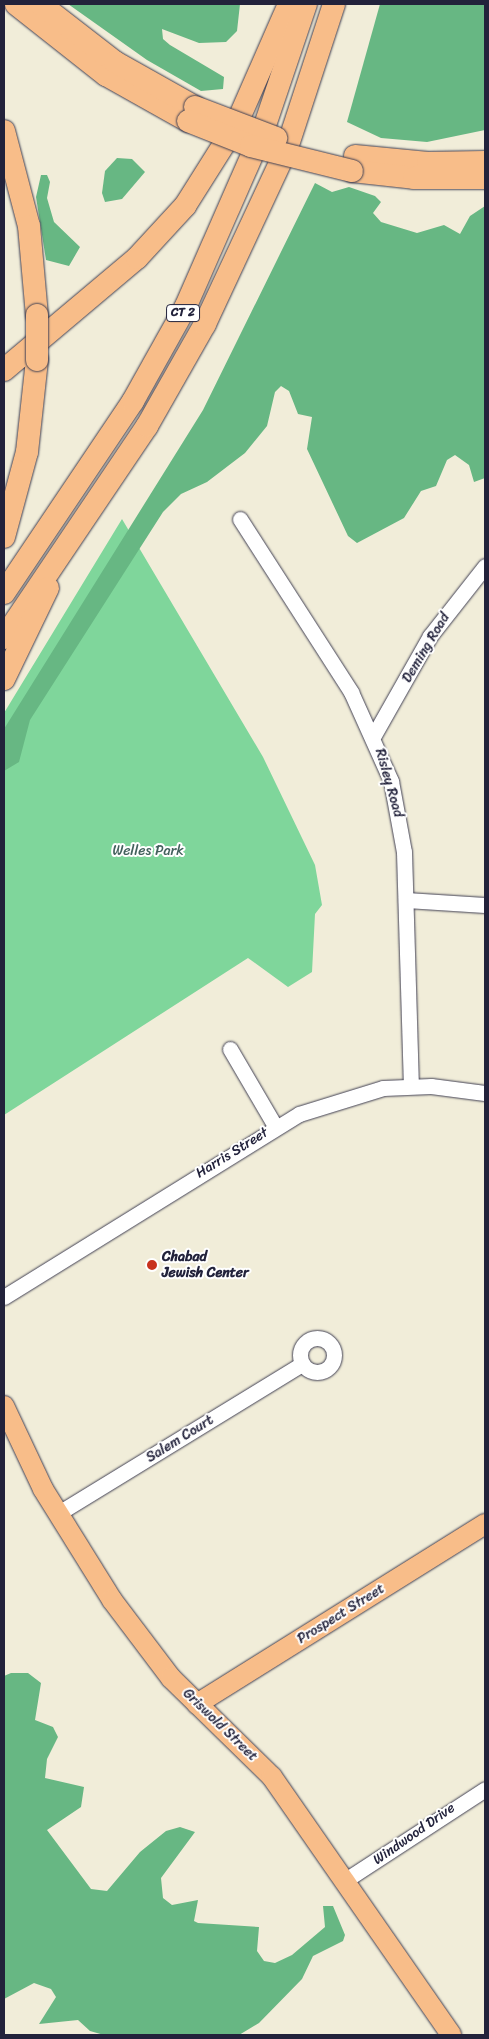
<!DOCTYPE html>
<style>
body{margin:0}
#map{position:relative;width:489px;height:2039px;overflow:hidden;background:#f1edd9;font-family:Sriracha,sans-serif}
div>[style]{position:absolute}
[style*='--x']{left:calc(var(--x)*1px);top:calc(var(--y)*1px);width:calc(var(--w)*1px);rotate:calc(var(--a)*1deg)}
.green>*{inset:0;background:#7fd69b}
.forest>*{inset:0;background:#67b783}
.roads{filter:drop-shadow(0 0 1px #414053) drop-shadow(0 0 1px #414053)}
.minor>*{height:15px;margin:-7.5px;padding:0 7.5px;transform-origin:7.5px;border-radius:7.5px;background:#fff}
.minor>.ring{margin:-7.5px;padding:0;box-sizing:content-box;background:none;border:15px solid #fff;border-radius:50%}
.major>*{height:20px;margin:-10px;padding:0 10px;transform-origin:10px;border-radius:10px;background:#f8bd89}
.highway>*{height:22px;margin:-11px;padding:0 11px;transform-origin:11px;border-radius:11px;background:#f8bd89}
.bridges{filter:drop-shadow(0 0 1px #414053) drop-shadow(0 0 1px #414053)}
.highway-bridge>*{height:22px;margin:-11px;padding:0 11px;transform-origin:11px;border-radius:11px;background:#f8bd89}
.dots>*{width:14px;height:14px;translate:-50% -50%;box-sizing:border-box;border:2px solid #fff;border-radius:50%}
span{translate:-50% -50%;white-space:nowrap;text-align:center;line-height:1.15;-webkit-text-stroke:4px #fff;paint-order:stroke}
.shield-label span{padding:1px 4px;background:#fff;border:1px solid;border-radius:4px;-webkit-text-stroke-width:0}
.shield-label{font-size:12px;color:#22223b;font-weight:700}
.street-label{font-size:14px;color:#22223b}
.park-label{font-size:14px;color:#43615d}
.poi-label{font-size:14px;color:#22223b;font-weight:700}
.left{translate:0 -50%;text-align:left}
.frame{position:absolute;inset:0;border:5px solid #22223b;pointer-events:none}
</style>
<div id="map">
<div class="green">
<i style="clip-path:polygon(122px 519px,263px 757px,315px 865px,322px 905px,315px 914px,312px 972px,288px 987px,248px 958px,4px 1115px,4px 713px)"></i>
</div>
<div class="forest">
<i style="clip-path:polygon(68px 4px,240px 4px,237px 31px,226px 42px,199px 43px,162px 29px,163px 39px,170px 45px,224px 77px,223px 89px,201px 91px,147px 60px)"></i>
<i style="clip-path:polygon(380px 4px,485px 4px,485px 130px,427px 142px,381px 138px,347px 122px)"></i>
<i style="clip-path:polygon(117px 158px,132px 159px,145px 172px,122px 199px,105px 202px,102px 193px,105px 171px)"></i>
<i style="clip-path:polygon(41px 175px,47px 175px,50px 182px,47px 198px,54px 222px,80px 247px,69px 266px,46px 260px,36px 197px)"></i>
<i style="clip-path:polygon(315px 183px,332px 192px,349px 187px,375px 196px,381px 202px,373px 213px,381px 222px,417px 233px,444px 225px,460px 234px,470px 216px,485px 206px,485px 478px,474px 482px,469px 465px,455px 455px,447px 460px,436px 486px,421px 491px,404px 518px,357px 543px,348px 536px,307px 449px,312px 417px,298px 414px,289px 391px,281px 386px,275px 392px,267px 426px,245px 453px,207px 482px,181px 494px,163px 512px,30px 720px,19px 762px,4px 771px,4px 729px,203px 410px)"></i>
<i style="clip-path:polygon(11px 1673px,28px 1673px,41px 1683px,35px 1720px,53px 1727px,58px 1737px,47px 1759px,45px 1778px,84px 1787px,81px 1807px,47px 1830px,91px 1889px,107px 1891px,140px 1852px,166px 1831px,180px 1827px,195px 1832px,161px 1878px,163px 1898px,172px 1905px,198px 1900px,194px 1921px,198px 1923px,259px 1927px,257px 1951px,264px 1961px,275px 1963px,292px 1955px,325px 1927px,323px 1906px,333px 1906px,345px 1935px,343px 1941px,313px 1956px,302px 1979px,259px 2023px,239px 2035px,104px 2035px,90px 2031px,78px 2020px,39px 2024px,56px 1997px,51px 1989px,34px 1983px,4px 1999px,4px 1676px)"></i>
</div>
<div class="roads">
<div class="minor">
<i style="--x:240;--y:519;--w:206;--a:57.3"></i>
<i style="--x:351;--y:692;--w:98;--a:65.8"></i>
<i style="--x:391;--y:781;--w:72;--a:79.6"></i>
<i style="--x:404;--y:852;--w:234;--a:88.3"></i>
<i style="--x:374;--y:735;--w:114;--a:-60.5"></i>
<i style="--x:430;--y:636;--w:89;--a:-51.8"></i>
<i style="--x:406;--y:900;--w:79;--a:3.6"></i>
<i style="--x:230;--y:1049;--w:89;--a:59.7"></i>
<i style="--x:4;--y:1297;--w:347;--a:-31.8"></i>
<i style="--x:299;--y:1114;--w:88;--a:-17.2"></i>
<i style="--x:383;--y:1088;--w:48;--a:-2.4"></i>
<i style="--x:431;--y:1086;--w:54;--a:7.4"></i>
<i class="ring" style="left:300px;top:1338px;width:19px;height:19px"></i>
<i style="--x:57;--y:1514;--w:287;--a:-31.5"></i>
<i style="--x:344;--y:1881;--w:168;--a:-33.1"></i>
</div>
<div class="major">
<i style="--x:4;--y:1406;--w:92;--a:64.8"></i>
<i style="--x:43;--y:1489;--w:131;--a:58.1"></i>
<i style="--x:112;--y:1600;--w:98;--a:52.9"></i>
<i style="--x:171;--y:1678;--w:141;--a:44.4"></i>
<i style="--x:272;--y:1777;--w:314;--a:55.2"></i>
<i style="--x:197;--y:1704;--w:340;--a:-32"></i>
</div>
<div class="highway">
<i style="--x:16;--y:4;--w:115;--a:38.3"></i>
<i style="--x:106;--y:75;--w:94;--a:29.3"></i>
<i style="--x:40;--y:4;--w:95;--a:37.7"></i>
<i style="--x:115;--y:62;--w:92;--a:29.4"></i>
<i style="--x:4;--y:131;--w:98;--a:75.3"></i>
<i style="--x:29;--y:226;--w:89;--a:84.9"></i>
<i style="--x:355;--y:156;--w:73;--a:5.5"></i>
<i style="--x:428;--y:163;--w:57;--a:-1"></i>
<i style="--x:352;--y:171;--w:62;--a:6.4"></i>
<i style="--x:414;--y:178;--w:71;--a:0"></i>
<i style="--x:4;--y:370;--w:174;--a:-40.1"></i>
<i style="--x:137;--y:258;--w:71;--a:-47.3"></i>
<i style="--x:185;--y:206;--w:96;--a:-57.8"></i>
<i style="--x:236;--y:125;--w:132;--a:-66.3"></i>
<i style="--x:4;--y:537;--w:88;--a:-74.9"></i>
<i style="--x:27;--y:452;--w:93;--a:-83.8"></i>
<i style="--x:4;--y:593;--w:231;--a:-56.1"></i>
<i style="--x:133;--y:401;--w:107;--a:-60.8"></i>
<i style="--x:185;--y:308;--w:197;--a:-66.3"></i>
<i style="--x:264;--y:128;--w:131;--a:-71.3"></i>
<i style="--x:4;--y:638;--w:256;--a:-56"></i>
<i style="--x:147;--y:426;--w:117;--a:-60.4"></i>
<i style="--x:205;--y:324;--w:194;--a:-65"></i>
<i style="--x:287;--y:148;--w:151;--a:-71.9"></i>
<i style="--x:4;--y:679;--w:101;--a:-64.2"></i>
</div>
</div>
<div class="bridges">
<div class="highway-bridge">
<i style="--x:195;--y:107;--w:87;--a:20.9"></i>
<i style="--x:188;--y:121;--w:68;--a:21.6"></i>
<i style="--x:251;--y:146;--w:104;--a:13.9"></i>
<i style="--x:37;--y:315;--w:45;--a:90"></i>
</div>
</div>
<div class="dots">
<i style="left:152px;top:1265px;background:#c8321e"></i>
</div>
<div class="shield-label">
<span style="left:183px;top:313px">CT 2</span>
</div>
<div class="street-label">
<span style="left:426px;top:648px;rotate:-59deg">Deming Road</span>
<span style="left:389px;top:783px;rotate:74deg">Risley Road</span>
<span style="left:232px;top:1153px;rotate:-32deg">Harris Street</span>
<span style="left:180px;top:1439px;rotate:-32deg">Salem Court</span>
<span style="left:341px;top:1614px;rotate:-32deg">Prospect Street</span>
<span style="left:220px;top:1725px;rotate:44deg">Griswold Street</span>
<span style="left:414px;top:1834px;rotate:-35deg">Windwood Drive</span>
</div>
<div class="park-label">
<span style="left:148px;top:851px">Welles Park</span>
</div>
<div class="poi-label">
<span class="left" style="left:162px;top:1265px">Chabad<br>Jewish Center</span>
</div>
<div class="frame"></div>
</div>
